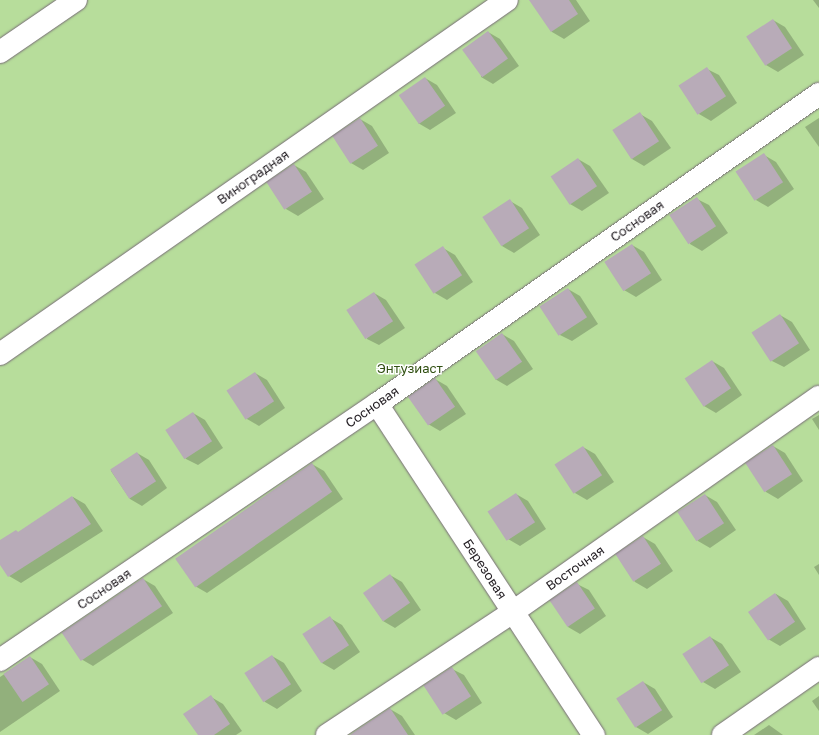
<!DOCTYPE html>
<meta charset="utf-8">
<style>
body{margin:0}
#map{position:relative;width:819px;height:735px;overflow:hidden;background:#f0e3f0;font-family:"Golos Text",sans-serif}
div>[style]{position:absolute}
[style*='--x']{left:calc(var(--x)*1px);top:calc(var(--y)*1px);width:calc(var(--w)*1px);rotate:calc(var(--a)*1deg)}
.green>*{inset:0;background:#b7dd9b;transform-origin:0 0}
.shadow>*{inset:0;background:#0003}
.building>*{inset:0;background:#b8abb8;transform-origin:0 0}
.roads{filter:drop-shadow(0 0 1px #776b77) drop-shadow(0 0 1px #776b77)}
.minor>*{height:22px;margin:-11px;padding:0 11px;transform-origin:11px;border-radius:11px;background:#fff}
span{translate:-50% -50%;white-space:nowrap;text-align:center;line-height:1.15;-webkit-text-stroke:3px #fff;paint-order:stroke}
.street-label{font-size:13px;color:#231e23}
.park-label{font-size:13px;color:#325113}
</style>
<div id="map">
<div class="green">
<i style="left:0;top:0;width:819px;height:735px"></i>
</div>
<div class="shadow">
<i style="clip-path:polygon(539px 0,576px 0,590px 21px,564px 39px,552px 32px,533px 4px)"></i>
<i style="clip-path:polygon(813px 0,819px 0,819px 8px)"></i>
<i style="clip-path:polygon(773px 20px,785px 27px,804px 55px,778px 72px,766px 65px)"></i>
<i style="clip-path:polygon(488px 32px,500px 39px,519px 66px,493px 84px,481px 77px)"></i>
<i style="clip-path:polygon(707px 69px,719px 75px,737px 103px,711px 121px,699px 114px)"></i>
<i style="clip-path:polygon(425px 78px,437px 85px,456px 113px,430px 130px,418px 123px)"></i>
<i style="clip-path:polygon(640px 114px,652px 121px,671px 148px,644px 166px,632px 159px)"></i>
<i style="clip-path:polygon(819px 118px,819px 147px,805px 127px)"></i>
<i style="clip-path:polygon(360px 119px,372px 126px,389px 153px,363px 170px,351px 163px)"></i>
<i style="clip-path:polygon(764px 155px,776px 162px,794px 189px,768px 207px,756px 200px)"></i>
<i style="clip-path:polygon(578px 159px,590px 166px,609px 193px,582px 211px,570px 204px)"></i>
<i style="clip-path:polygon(294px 165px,306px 172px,324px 199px,298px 216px,286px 209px)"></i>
<i style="clip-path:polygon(697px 199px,709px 205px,728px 233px,702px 251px,690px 244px)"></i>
<i style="clip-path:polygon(510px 201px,522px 208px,540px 235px,514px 253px,502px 246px)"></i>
<i style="clip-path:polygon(632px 245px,644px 252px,662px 280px,636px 297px,624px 290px)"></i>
<i style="clip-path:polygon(443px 248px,455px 255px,473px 282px,447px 300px,435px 293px)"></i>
<i style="clip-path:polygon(568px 289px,580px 296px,598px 324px,572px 341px,560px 335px)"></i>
<i style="clip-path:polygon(374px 293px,386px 300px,405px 328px,379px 345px,367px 339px)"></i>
<i style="clip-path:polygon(780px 315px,792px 322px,810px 350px,784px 367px,772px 361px)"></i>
<i style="clip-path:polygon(502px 334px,514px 341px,533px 369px,507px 386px,495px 379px)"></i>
<i style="clip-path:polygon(712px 361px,724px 368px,742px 395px,716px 413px,704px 406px)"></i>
<i style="clip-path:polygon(255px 373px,267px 380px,285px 408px,259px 426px,247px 419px,228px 391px)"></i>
<i style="clip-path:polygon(435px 379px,447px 386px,466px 414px,440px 431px,428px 424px)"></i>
<i style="clip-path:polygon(193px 413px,205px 420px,223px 448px,198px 465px,186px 459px,167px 431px)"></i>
<i style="clip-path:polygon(819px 415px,819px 430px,812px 419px)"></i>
<i style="clip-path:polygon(773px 446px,785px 453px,803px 481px,778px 499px,766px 492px,747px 464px)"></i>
<i style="clip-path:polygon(583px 447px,595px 454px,614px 482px,587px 500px,575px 493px)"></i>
<i style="clip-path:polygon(137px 453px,149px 460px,167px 488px,142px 506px,130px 499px,111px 471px)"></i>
<i style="clip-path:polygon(312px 464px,324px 471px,343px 499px,207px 593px,195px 586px)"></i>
<i style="clip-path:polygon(516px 494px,528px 501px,546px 529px,520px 546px,508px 539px)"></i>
<i style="clip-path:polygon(705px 495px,717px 502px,736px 530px,710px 548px,698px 541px,679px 513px)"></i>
<i style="clip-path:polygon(73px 497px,85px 504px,103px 531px,21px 583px,9px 576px,0 563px,0 542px,16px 531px,19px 533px)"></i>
<i style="clip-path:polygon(643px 537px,655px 544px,673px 571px,647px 589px,635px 582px,617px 555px)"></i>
<i style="clip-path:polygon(819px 564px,819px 575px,814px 567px)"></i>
<i style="clip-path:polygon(390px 575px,402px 582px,421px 610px,395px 628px,383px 621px,365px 593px)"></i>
<i style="clip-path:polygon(143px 579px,155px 586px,173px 613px,93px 666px,81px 659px,64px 633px)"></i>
<i style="clip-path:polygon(577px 584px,589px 590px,606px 616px,580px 634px,568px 627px)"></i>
<i style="clip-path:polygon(776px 594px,788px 601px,806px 629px,780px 646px,768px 639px,750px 612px)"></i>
<i style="clip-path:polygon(330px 618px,342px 625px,360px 652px,334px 670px,322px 663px)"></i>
<i style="clip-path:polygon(710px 637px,722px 644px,741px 672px,715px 689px,703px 682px)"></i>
<i style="clip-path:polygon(272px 656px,284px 663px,302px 691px,277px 709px,265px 702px,246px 674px)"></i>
<i style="clip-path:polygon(30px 657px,42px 664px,60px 691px,0 732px,0 677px)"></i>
<i style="clip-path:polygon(452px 669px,464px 675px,482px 703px,456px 720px,444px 713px)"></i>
<i style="clip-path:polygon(643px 682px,655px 689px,673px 717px,648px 734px,636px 727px)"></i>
<i style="clip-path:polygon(819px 696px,819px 711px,812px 701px)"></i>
<i style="clip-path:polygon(211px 697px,223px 704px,242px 731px,236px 735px,199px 735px)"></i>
<i style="clip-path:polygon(390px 709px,402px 716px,415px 735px,370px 735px)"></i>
<i style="clip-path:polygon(769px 725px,783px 735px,754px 735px)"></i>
</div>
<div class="building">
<i style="clip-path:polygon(529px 0,569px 0,578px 14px,551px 32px)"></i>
<i style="left:773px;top:19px;width:35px;height:32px;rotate:57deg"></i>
<i style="left:488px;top:31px;width:34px;height:32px;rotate:54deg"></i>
<i style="left:707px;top:67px;width:35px;height:34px;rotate:57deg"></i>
<i style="left:425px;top:77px;width:35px;height:32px;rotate:55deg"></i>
<i style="left:640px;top:112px;width:35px;height:33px;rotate:57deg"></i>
<i style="left:360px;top:118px;width:33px;height:33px;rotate:57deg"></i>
<i style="left:764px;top:153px;width:35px;height:34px;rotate:57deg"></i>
<i style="left:578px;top:158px;width:34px;height:33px;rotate:56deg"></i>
<i style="left:294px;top:164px;width:33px;height:33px;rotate:57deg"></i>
<i style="left:697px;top:197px;width:35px;height:33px;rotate:57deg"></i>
<i style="left:510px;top:199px;width:35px;height:33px;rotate:57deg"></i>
<i style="left:632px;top:244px;width:35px;height:33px;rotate:57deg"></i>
<i style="left:443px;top:246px;width:35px;height:34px;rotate:57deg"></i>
<i style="left:568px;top:288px;width:35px;height:34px;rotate:57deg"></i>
<i style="left:374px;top:292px;width:35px;height:33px;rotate:57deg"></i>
<i style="left:780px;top:314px;width:35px;height:34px;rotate:57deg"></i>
<i style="left:502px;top:333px;width:35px;height:32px;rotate:55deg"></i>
<i style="left:712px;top:360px;width:34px;height:33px;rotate:56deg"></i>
<i style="left:255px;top:372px;width:35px;height:34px;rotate:57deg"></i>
<i style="left:435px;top:378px;width:35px;height:33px;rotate:55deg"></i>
<i style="left:193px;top:412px;width:35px;height:33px;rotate:57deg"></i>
<i style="left:773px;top:445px;width:35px;height:33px;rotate:57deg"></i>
<i style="left:583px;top:446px;width:35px;height:34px;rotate:57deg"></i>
<i style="left:137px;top:452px;width:35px;height:32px;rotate:57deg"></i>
<i style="left:312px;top:463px;width:35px;height:167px;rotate:55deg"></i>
<i style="left:516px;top:493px;width:35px;height:34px;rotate:57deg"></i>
<i style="left:705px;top:494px;width:35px;height:33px;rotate:57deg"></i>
<i style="clip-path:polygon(72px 496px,91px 524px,8px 577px,0 565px,0 540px,16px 530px,18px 532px)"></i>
<i style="left:643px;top:536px;width:33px;height:33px;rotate:57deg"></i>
<i style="left:390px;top:574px;width:35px;height:33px;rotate:55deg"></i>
<i style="left:143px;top:578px;width:34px;height:98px;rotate:56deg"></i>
<i style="left:577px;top:582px;width:32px;height:33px;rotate:56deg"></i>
<i style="left:775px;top:593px;width:35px;height:33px;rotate:55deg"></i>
<i style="left:330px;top:616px;width:35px;height:33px;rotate:57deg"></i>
<i style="left:710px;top:636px;width:35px;height:33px;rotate:57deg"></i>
<i style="left:272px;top:655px;width:35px;height:33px;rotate:57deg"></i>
<i style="left:30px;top:656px;width:34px;height:32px;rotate:56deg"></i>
<i style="left:452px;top:667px;width:35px;height:34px;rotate:57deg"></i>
<i style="left:643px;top:681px;width:35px;height:32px;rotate:57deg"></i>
<i style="clip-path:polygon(211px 695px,230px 724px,214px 735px,198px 735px,183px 714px)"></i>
<i style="clip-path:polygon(390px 708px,408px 735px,350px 735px,357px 730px)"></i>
</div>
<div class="roads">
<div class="minor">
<i style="--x:0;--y:52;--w:92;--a:-34.4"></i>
<i style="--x:0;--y:354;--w:618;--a:-34.92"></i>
<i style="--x:377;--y:404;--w:396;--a:56.8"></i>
<i style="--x:0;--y:660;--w:456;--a:-34.2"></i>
<i style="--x:377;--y:404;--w:540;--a:-35.04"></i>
<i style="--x:327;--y:735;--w:223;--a:-33.5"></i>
<i style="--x:513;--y:612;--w:374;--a:-35.1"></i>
<i style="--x:723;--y:735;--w:117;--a:-34.9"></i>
</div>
</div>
<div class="street-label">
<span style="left:253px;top:177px;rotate:-35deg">Виноградная</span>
<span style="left:637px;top:221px;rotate:-35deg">Сосновая</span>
<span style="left:372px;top:407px;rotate:-35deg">Сосновая</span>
<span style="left:575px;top:568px;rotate:-35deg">Восточная</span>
<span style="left:485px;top:569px;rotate:57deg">Березовая</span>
<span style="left:104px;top:589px;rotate:-34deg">Сосновая</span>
</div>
<div class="park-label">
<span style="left:410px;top:368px">Энтузиаст</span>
</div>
</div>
